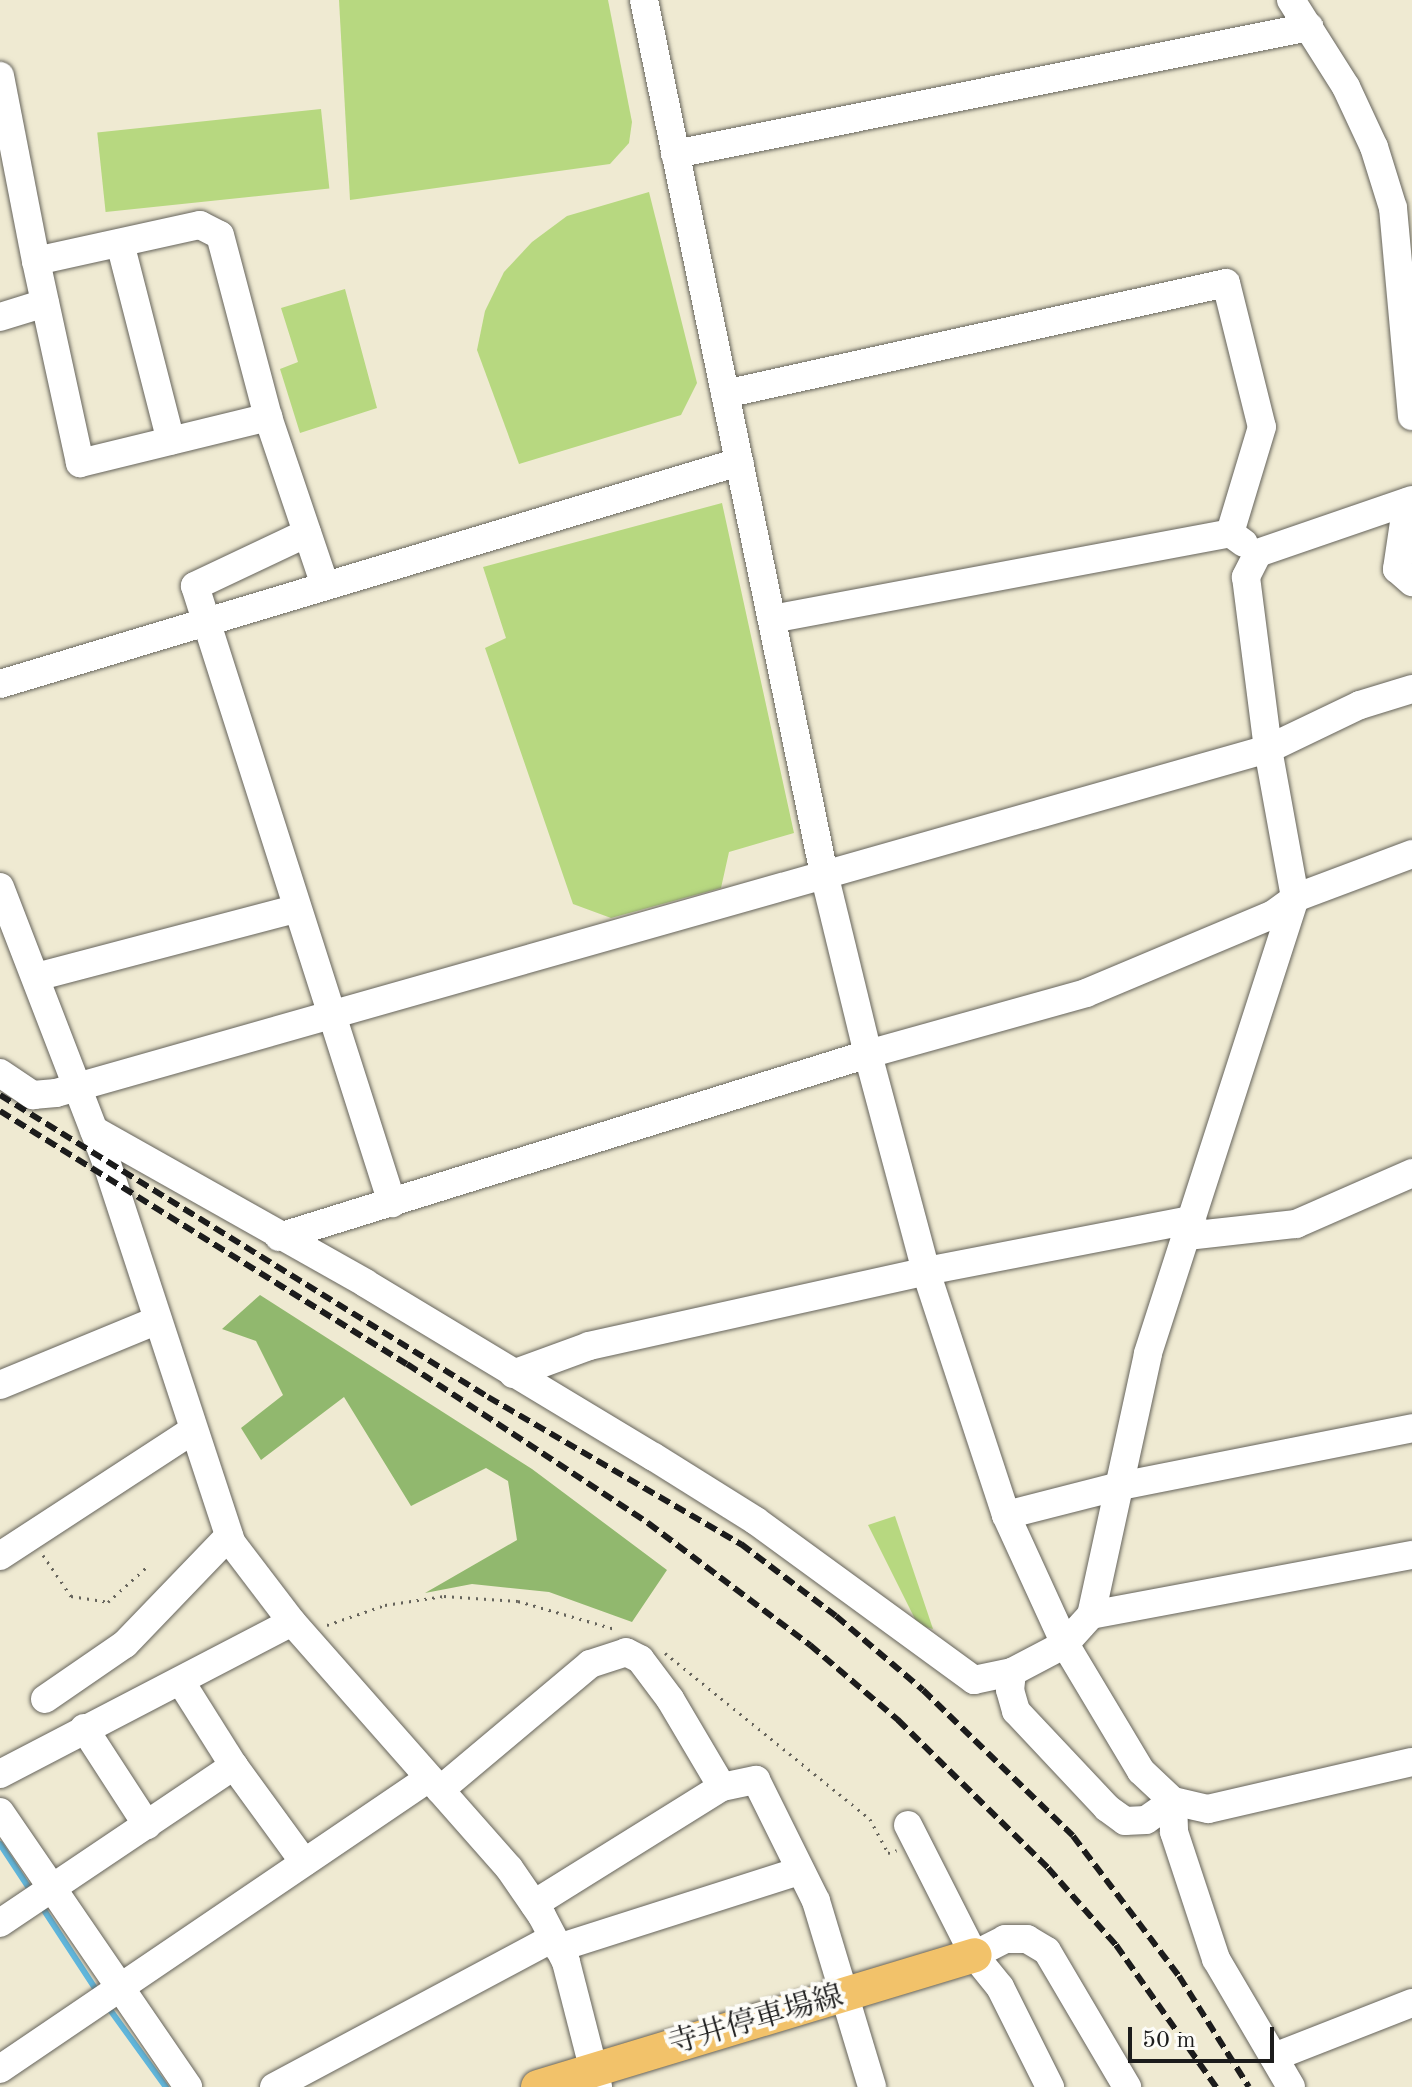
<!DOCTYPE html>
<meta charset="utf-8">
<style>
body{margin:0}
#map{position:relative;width:1412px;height:2087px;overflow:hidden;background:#efead2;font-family:"Old Standard TT","Noto Serif JP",serif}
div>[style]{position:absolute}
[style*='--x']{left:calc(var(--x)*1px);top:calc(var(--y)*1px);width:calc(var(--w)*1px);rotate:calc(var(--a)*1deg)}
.green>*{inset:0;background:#b7d880;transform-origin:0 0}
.forest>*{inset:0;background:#91b86e}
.stream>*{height:6px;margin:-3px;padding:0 3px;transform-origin:3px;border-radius:3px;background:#60b6dc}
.path>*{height:3px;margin-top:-1.5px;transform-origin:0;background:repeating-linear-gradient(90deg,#66645c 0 2px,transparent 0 8px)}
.roads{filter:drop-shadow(0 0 2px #66645c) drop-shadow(0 0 2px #66645c)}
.minor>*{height:28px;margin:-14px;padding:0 14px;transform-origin:14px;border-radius:14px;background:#fff}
.major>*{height:34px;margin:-17px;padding:0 17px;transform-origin:17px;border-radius:17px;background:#f2c26a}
.rail>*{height:6px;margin-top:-3px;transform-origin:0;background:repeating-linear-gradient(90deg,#1c1c1c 0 12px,transparent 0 18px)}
span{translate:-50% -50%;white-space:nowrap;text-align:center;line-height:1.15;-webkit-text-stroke:8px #fdfcf7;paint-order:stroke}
.street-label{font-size:30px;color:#1c1c1c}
.scale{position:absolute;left:1128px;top:2027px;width:146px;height:36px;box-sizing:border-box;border:4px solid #1c1c1c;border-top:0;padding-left:10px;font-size:24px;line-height:28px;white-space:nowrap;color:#1c1c1c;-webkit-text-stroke:6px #fdfcf7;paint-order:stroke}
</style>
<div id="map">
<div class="green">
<i style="clip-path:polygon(339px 0,608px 0,632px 122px,629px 143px,610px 164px,350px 200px)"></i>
<i style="left:321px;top:109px;width:80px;height:225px;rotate:84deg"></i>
<i style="clip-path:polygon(649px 192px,697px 383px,681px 415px,519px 464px,477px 350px,485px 311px,504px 272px,532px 242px,567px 216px)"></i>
<i style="clip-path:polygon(345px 289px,377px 408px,300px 433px,280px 369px,298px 362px,281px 308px)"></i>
<i style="clip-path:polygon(722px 503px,794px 833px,729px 852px,721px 888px,611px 918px,573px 904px,485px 648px,506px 638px,483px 567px)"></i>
<i style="clip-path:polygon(895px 1516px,933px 1629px,918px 1625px,868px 1525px)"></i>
</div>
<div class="forest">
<i style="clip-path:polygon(260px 1295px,532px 1469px,667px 1570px,632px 1622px,549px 1592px,472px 1584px,425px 1593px,517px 1540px,508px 1481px,486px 1468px,411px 1506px,344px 1397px,261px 1460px,241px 1428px,283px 1395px,256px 1341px,222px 1329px)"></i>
</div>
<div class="stream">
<i style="--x:0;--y:1844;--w:56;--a:56.6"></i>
<i style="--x:40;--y:1904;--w:104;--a:56.8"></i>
<i style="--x:108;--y:2007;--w:99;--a:54.1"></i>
</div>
<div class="path">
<i style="--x:43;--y:1555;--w:50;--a:55.7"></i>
<i style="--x:71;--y:1596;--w:37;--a:9"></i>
<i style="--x:108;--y:1602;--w:55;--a:-42.1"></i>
<i style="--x:327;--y:1625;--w:61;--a:-19"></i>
<i style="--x:385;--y:1605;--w:60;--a:-8.7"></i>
<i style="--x:444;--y:1596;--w:74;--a:3.9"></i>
<i style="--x:518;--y:1601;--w:101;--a:16.1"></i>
<i style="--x:665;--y:1653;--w:264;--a:39"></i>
<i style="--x:870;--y:1819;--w:38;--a:62"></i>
<i style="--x:888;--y:1853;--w:9;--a:-18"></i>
</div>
<div class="roads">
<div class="minor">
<i style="--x:1291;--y:0;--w:103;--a:57.7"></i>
<i style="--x:1346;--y:87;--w:66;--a:65"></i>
<i style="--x:1374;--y:147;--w:64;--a:72.7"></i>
<i style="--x:1393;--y:208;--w:209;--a:84.8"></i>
<i style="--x:0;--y:76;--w:188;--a:79"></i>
<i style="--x:36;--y:261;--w:168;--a:-12.4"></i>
<i style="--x:200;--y:225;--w:22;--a:27"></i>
<i style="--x:220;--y:235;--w:188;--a:75.2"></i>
<i style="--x:268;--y:417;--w:177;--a:71.3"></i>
<i style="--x:675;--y:154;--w:647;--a:-11.33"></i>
<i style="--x:120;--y:243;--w:204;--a:75.6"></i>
<i style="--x:36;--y:261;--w:207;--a:77.7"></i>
<i style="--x:80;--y:463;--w:194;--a:-13.7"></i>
<i style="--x:0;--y:317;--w:47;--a:-17.3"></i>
<i style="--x:725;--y:394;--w:513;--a:-12.49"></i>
<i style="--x:1226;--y:283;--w:148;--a:76"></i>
<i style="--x:1262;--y:427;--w:111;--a:106.8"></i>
<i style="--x:1412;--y:500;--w:163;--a:161"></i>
<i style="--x:1258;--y:553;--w:27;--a:117"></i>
<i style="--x:1246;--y:577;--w:173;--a:82.7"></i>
<i style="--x:1268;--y:749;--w:151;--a:79.7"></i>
<i style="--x:1295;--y:898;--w:479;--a:107.9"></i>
<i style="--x:1148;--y:1354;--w:267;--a:102.3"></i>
<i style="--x:1091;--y:1615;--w:39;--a:132"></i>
<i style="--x:1065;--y:1644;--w:148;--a:59.1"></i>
<i style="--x:1141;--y:1771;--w:44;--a:43.2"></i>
<i style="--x:1173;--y:1801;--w:36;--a:13"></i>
<i style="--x:1208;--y:1809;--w:209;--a:-13"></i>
<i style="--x:1407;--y:502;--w:68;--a:98.5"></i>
<i style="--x:1397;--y:569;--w:20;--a:41"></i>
<i style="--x:307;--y:533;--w:124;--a:154.7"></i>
<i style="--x:195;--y:586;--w:648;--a:72.29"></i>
<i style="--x:772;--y:619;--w:466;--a:-10.6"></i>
<i style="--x:1230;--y:533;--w:17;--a:36"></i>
<i style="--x:0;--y:684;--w:772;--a:-16.72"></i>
<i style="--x:0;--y:887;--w:294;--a:68.9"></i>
<i style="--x:106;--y:1161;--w:401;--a:71.8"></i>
<i style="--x:231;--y:1542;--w:101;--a:52.7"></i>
<i style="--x:292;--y:1622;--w:328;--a:48.6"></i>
<i style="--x:509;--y:1868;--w:58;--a:55.5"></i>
<i style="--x:542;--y:1916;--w:52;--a:62.4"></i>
<i style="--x:566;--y:1962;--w:129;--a:75.6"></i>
<i style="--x:36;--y:977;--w:269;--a:-14.7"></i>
<i style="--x:0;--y:1073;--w:40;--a:34"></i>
<i style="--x:33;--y:1095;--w:23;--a:-5"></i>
<i style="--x:56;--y:1093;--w:1260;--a:-15.85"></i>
<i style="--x:1268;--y:749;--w:102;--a:-25.6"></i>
<i style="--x:1360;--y:705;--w:54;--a:-17.1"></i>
<i style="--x:94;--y:1130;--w:311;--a:29.4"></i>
<i style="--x:365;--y:1283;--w:337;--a:31.1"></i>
<i style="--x:654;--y:1457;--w:120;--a:32.1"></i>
<i style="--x:756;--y:1521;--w:270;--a:36.1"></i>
<i style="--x:974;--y:1680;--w:39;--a:-12"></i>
<i style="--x:1012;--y:1672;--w:60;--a:-27.8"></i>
<i style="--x:1065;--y:1644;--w:142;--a:-114.6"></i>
<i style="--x:1006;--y:1515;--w:257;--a:-108.2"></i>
<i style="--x:926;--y:1271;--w:225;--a:-105"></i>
<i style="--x:868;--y:1054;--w:185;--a:-103.7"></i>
<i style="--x:824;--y:874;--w:892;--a:-101.64"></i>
<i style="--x:1187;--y:1236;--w:110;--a:-6.3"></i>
<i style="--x:1296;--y:1224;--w:127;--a:-23.7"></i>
<i style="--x:279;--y:1237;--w:617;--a:-17.26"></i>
<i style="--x:868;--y:1054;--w:226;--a:-15.6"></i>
<i style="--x:1086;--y:993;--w:202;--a:-22.8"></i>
<i style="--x:1272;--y:915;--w:29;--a:-36"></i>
<i style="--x:1295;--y:898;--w:125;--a:-20.6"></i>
<i style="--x:513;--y:1374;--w:81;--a:-20.2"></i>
<i style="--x:589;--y:1346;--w:345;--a:-12.5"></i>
<i style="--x:926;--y:1271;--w:271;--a:-10.9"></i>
<i style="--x:0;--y:1385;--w:168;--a:-22.4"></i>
<i style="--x:1006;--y:1515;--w:118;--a:-14.3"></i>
<i style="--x:1120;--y:1486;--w:298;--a:-11.2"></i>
<i style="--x:0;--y:1556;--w:230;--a:-33.1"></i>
<i style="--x:1091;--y:1615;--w:327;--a:-10.6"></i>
<i style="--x:1012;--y:1672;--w:18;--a:96"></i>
<i style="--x:1010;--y:1690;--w:22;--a:74"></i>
<i style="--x:1016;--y:1711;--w:133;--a:46.8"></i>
<i style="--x:1107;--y:1808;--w:22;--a:36"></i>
<i style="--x:1125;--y:1821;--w:21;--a:-3"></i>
<i style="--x:1146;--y:1820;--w:33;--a:-35"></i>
<i style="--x:181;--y:1682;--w:99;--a:57.8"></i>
<i style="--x:45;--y:1699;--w:97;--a:-34.5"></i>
<i style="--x:125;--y:1644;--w:150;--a:-46.1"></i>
<i style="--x:84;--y:1728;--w:116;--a:57"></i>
<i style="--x:0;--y:1774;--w:329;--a:-27.5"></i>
<i style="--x:440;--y:1790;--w:196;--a:-40"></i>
<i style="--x:590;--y:1664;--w:38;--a:-18"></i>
<i style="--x:626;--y:1652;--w:16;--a:27"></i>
<i style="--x:640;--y:1659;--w:50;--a:53.1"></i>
<i style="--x:670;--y:1699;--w:102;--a:59.4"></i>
<i style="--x:1173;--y:1801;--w:31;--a:88"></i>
<i style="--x:1174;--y:1832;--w:134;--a:71.7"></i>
<i style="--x:1216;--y:1959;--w:148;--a:59.6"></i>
<i style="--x:0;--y:1812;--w:333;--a:55.6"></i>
<i style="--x:908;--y:1825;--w:146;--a:63.1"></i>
<i style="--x:974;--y:1955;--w:41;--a:50.9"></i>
<i style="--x:1000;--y:1987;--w:112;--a:63.4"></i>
<i style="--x:534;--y:1904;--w:221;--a:-31.9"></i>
<i style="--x:722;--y:1787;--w:35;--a:-12"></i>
<i style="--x:756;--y:1780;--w:135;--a:63.6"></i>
<i style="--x:816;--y:1901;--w:194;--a:73.2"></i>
<i style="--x:0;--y:1923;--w:282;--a:-33.9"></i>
<i style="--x:234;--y:1766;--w:119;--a:53.9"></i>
<i style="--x:558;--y:1948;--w:254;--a:-17.7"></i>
<i style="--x:974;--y:1955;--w:35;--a:-27"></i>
<i style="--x:1005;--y:1939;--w:22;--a:0"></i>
<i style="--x:1027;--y:1939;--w:23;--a:31"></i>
<i style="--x:1047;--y:1951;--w:158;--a:59.5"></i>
<i style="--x:1274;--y:2057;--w:148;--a:-21.4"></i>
<i style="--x:0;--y:2069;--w:518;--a:-34.15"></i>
<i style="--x:274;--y:2087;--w:316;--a:-28.1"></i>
</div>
<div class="major">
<i style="--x:538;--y:2087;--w:456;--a:-16.8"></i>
</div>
</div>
<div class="rail">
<i style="--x:0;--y:1095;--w:574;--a:31.75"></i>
<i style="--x:488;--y:1397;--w:293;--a:30.2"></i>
<i style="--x:741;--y:1544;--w:119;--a:37.2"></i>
<i style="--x:836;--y:1616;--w:114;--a:40.4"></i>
<i style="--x:923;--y:1690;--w:209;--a:44.2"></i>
<i style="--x:1073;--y:1836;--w:176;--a:52.9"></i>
<i style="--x:1179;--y:1976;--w:131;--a:57.8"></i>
<i style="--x:0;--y:1111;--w:479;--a:31.9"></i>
<i style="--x:407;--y:1364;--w:289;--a:33.4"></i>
<i style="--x:648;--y:1523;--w:203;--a:37"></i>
<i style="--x:810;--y:1645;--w:116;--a:40.4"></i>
<i style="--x:898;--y:1720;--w:211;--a:44.6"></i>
<i style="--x:1048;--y:1868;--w:103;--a:48.6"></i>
<i style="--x:1116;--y:1945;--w:174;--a:54.8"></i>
</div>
<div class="street-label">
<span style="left:756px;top:2021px;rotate:-16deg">寺井停車場線</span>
</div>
<div class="scale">50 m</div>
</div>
